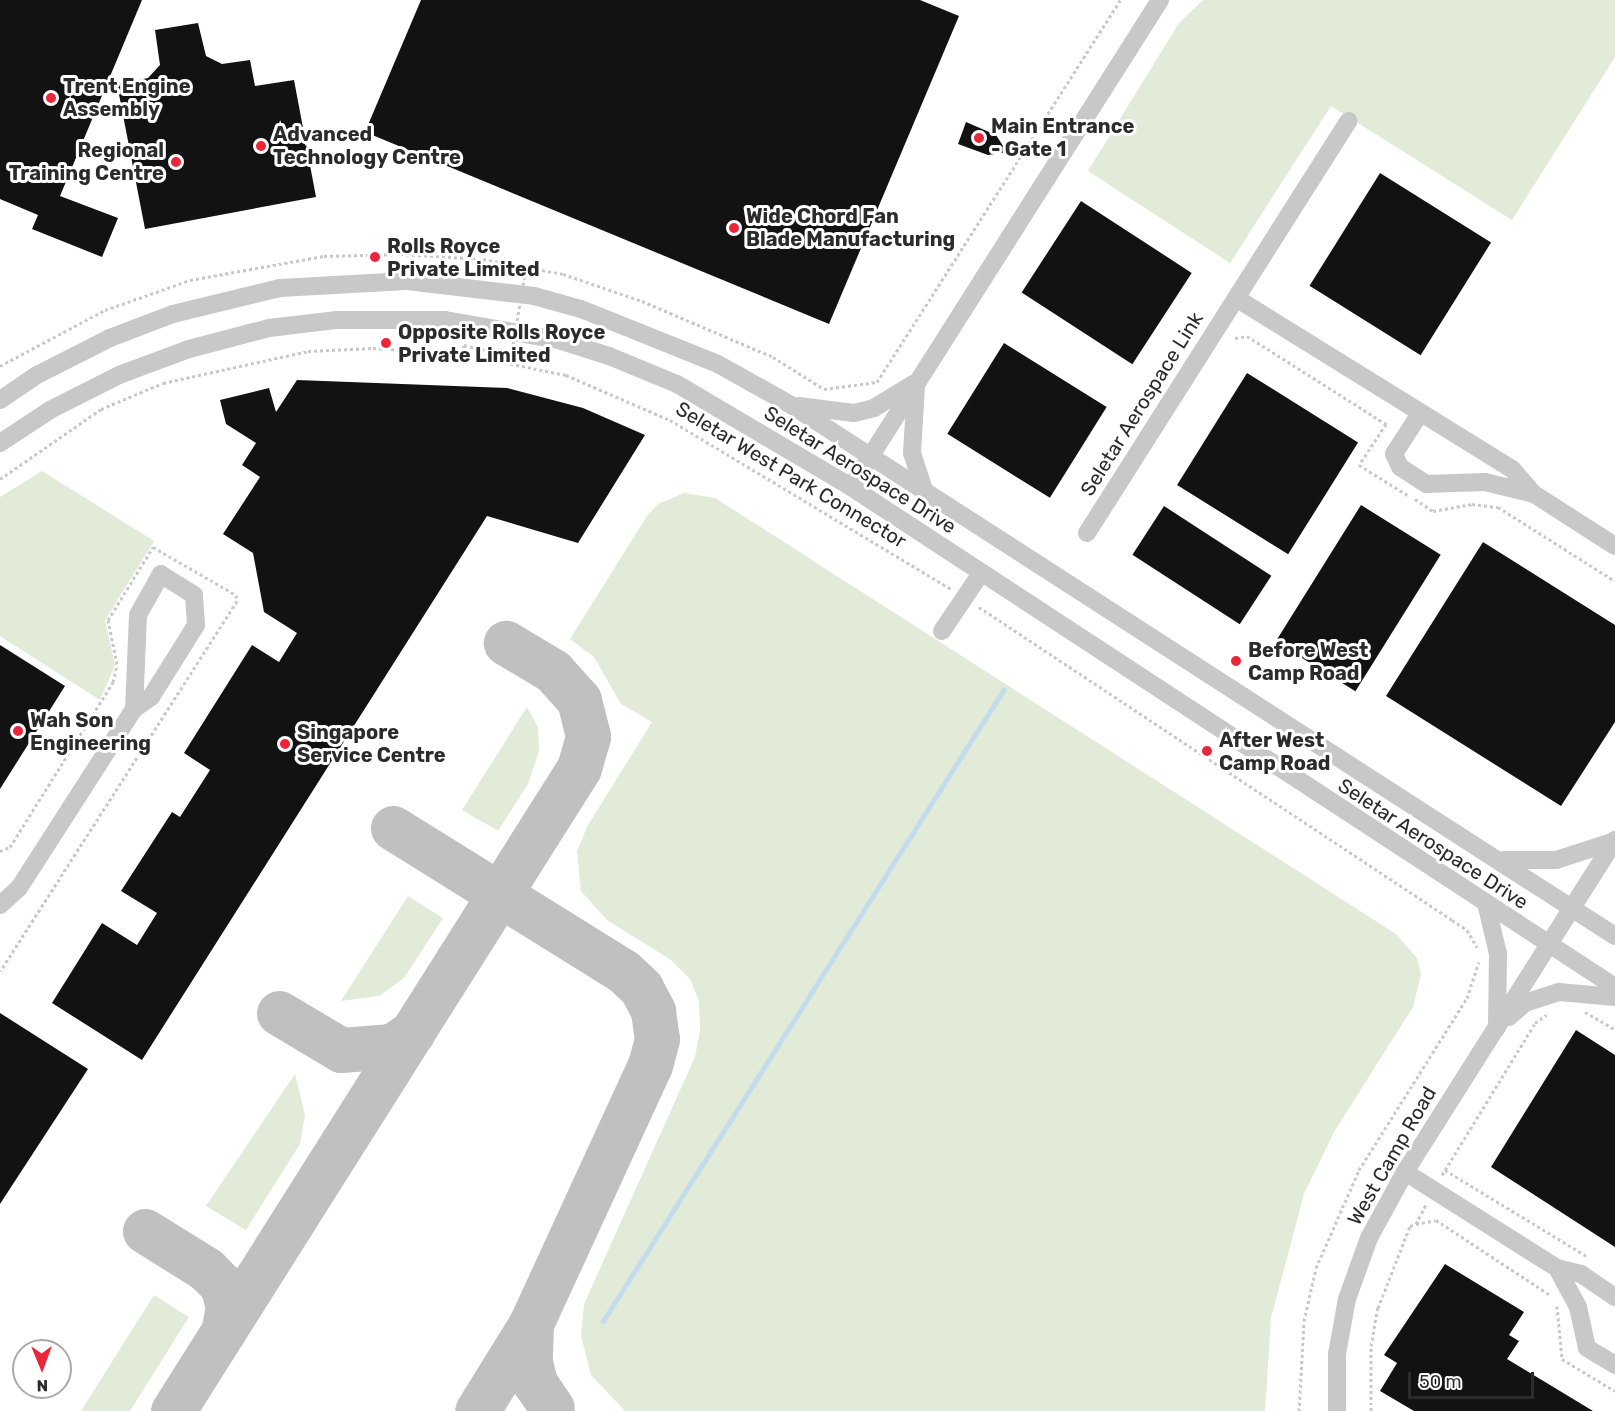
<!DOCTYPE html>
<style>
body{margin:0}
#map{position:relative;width:1615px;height:1411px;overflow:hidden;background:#fff;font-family:Rubik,sans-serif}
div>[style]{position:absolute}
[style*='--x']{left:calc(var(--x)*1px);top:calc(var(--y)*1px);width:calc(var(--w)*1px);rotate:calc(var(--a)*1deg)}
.green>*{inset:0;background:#e2ead8}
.stream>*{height:5px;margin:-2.5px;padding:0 2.5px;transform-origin:2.5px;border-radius:2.5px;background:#c3dceb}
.taxiway>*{height:45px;margin:-22.5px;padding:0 22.5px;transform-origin:22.5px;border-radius:22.5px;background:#c0c0c0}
.building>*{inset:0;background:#121212;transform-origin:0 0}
.path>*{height:3px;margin-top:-1.5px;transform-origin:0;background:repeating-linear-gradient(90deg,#c8c8c8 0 3px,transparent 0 6px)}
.minor>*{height:18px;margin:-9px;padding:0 9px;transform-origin:9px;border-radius:9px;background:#c8c8c8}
.path-bridge>*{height:3px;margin-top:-1.5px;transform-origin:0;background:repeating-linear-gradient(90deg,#c8c8c8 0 3px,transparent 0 6px)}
.dots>*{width:16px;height:16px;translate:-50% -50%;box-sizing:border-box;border:3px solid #fff;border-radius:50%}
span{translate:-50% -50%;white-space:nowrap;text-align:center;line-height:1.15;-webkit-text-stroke:6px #fff;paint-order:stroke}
.poi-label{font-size:20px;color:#2b2b2b;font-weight:700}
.left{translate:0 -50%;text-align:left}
.right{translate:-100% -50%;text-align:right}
.street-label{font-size:20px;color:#2b2b2b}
.north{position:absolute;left:12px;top:1339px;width:60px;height:60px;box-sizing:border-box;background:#fff;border:2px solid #aaa;border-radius:50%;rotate:179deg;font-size:16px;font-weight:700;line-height:24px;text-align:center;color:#2b2b2b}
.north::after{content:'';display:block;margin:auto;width:21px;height:27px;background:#ea2638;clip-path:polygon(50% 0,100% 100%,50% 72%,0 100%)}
.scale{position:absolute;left:1408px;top:1372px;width:126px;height:27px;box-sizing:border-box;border:3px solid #2b2b2b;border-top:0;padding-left:8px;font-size:18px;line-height:21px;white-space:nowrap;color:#2b2b2b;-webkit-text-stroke:4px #fff;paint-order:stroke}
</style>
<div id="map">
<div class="green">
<i style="clip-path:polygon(1203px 0,1615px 0,1615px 57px,1512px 220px,1331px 106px,1230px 263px,1088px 171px,1179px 23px)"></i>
<i style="clip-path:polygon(42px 471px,154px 541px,105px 620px,115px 665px,100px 700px,0 636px,0 497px)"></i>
<i style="clip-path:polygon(684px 493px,715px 498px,1396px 934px,1417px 958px,1421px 974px,1413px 1007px,1334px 1132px,1304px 1194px,1271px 1318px,1265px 1411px,625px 1411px,591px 1375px,581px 1336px,584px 1304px,695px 1057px,700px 1030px,699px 1001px,690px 979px,671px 960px,607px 920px,581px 891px,577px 851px,588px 825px,652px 722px,621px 704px,594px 657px,570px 639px,647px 516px,658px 504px)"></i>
<i style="clip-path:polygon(527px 707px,538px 727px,539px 751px,528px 784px,498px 831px,462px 810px)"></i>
<i style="clip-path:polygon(408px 896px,443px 918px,404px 978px,379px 996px,341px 1001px)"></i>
<i style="clip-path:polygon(295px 1074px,305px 1115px,300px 1144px,246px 1230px,206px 1206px)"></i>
<i style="clip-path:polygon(154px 1295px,189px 1317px,130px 1411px,81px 1411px)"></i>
</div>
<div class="stream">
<i style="--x:603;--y:1321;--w:748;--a:-57.61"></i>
</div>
<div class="taxiway">
<i style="--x:393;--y:828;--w:271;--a:31.9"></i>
<i style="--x:623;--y:971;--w:25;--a:43"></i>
<i style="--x:641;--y:988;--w:26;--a:62"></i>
<i style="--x:653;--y:1011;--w:28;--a:82"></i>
<i style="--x:657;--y:1039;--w:27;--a:105"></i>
<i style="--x:650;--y:1065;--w:285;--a:114.7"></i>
<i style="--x:531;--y:1324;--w:102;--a:121.8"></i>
<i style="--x:279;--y:1013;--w:72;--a:30.8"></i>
<i style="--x:341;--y:1050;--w:51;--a:-4.5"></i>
<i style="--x:392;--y:1046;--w:25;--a:-34"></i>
<i style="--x:145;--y:1231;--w:72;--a:31.9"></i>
<i style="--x:206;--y:1269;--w:23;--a:45"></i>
<i style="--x:222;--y:1285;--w:23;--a:75"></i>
<i style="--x:228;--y:1307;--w:25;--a:101"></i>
<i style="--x:531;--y:1324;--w:38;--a:92"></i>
<i style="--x:530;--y:1362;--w:22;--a:77"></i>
<i style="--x:535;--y:1383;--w:30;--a:56"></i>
<i style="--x:173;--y:1411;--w:760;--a:-57.73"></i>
<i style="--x:579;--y:768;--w:33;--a:-74"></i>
<i style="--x:588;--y:736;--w:37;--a:-104"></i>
<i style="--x:579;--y:700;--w:39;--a:-132"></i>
<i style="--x:553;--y:671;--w:55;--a:-149.2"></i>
</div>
<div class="building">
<i style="clip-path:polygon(0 0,142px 0,60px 196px,118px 218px,102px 257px,32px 229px,38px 215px,0 199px)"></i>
<i style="clip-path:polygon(421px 0,920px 0,959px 16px,829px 324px,365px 132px)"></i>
<i style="clip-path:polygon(198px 23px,206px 56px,222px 64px,250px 60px,255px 86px,294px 80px,316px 197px,145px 229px,117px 84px,148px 78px,160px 65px,155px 30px)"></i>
<i style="clip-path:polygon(966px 122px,996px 135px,1007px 152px,988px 155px,958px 144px)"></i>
<i style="left:1380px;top:173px;width:131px;height:133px;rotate:32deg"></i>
<i style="left:1081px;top:201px;width:132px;height:109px;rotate:33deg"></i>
<i style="left:1004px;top:343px;width:121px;height:107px;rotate:32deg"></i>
<i style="left:1247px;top:373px;width:131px;height:132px;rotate:32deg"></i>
<i style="clip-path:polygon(297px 380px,507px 388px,583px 408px,645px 435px,578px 543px,487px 516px,142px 1060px,52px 1003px,102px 923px,137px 945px,157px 913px,121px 891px,172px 812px,180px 817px,210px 770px,184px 753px,252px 645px,279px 662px,297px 633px,264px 612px,253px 553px,223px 534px,260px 477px,242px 465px,256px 443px,226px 424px,220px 400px,269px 388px,276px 412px)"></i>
<i style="left:1361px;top:505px;width:94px;height:161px;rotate:32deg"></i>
<i style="left:1164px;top:506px;width:128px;height:58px;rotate:33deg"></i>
<i style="clip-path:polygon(1483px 542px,1615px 625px,1615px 722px,1561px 806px,1386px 696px)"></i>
<i style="clip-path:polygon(0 645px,65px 686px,0 789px)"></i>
<i style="clip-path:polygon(0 1013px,88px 1069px,0 1204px)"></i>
<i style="clip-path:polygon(1576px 1030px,1615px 1055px,1615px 1247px,1491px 1167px)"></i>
<i style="clip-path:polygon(1445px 1264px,1524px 1312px,1509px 1335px,1519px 1341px,1507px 1359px,1593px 1411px,1414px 1411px,1380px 1391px,1397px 1363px,1384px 1355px)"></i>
</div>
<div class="path">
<i style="--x:483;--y:260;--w:6;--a:99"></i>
<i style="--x:482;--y:266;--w:44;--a:10.5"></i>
<i style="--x:1235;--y:338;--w:12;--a:-9"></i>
<i style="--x:1247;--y:336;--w:165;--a:32.3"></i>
<i style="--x:1386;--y:424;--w:49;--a:123.4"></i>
<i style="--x:1359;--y:465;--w:59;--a:31.8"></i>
<i style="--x:463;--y:354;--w:9;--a:-84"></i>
<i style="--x:464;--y:345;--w:48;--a:13.2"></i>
<i style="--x:0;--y:366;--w:119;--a:-28.1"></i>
<i style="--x:105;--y:310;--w:90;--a:-19.4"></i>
<i style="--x:190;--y:280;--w:136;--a:-10.2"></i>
<i style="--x:324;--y:256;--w:76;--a:-1.5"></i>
<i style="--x:400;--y:254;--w:83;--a:3.4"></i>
<i style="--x:483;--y:259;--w:81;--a:10.6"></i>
<i style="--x:563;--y:274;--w:83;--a:18.9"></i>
<i style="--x:642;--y:301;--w:142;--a:23.1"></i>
<i style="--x:773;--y:357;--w:60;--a:32.1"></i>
<i style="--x:824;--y:389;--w:53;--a:-7.5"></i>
<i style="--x:877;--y:382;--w:453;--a:-57.5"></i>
<i style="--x:0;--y:479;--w:123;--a:-34.7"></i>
<i style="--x:101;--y:409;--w:67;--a:-22.8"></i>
<i style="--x:163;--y:383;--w:148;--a:-12.4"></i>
<i style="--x:308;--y:351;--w:65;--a:-2.6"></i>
<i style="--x:373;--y:348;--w:90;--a:3.8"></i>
<i style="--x:463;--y:354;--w:105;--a:11.5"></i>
<i style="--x:566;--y:375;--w:113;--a:23.4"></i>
<i style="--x:670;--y:420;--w:328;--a:31"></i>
<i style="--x:1415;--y:499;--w:22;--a:34"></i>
<i style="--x:1433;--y:511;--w:40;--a:-10"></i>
<i style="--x:1472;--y:504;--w:26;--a:7"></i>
<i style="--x:1498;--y:507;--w:138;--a:32.3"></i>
<i style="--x:979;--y:607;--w:567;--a:33.49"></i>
<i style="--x:1452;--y:920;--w:18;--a:34"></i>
<i style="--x:1467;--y:930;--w:20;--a:60"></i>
<i style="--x:0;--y:851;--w:11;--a:-22"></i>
<i style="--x:10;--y:847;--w:195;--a:-58"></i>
<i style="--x:113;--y:682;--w:18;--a:-77"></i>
<i style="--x:117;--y:664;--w:45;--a:-101.6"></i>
<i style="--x:108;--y:620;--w:86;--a:-58.3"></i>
<i style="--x:153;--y:547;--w:96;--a:30"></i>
<i style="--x:236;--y:595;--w:6;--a:81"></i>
<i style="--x:237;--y:601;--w:439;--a:122.6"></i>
<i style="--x:1585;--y:1012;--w:34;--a:30"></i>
<i style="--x:1445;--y:1170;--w:167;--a:31.3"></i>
<i style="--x:1442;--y:1175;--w:178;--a:-58.5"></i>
<i style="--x:1535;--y:1023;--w:14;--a:-36"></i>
<i style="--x:1416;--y:1224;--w:20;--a:-11"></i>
<i style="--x:1436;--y:1220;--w:136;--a:33.3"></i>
<i style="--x:1557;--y:1306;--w:53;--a:84.6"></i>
<i style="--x:1562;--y:1359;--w:62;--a:31.1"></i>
<i style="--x:1299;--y:1411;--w:90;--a:-86.8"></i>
<i style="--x:1304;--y:1321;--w:54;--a:-77.2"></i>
<i style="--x:1316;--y:1268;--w:107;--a:-66.3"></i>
<i style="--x:1359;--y:1170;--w:203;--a:-57.9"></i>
<i style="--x:1467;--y:998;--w:38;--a:-72"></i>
<i style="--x:1371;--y:1411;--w:65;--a:-90"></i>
<i style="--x:1371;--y:1346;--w:39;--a:-80"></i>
<i style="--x:1378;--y:1308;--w:88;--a:-68.7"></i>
<i style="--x:1410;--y:1226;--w:6;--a:-18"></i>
<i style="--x:1416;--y:1224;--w:22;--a:-63"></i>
</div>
<div class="minor">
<i style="--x:1236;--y:298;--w:325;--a:31.8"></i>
<i style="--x:1512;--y:469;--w:33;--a:49"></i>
<i style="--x:1534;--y:494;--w:96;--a:32.7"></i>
<i style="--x:916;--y:386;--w:67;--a:93.4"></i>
<i style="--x:912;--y:453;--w:39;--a:72"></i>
<i style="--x:0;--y:400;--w:45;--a:-34"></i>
<i style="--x:37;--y:375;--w:82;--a:-26.9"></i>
<i style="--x:110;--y:338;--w:67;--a:-20.9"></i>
<i style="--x:173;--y:314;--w:110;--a:-13.7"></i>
<i style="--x:280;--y:288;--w:127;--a:-3.2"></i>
<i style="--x:407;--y:281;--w:128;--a:6.7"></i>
<i style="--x:534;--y:296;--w:49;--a:15.5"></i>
<i style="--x:581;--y:309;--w:148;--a:21.9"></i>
<i style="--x:718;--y:364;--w:84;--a:29.3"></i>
<i style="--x:791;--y:405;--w:980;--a:32.8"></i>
<i style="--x:799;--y:406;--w:55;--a:7.3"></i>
<i style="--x:854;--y:413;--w:21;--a:-14"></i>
<i style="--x:874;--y:408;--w:46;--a:-31.6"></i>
<i style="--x:1419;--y:415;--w:46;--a:122.7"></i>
<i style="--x:1394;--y:454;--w:14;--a:65"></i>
<i style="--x:1400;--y:467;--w:31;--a:33"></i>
<i style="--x:1426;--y:484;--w:59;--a:-1.9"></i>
<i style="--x:1485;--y:482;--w:50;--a:13.8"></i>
<i style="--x:0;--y:443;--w:60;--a:-33.4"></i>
<i style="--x:50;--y:410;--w:77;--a:-26.9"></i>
<i style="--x:119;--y:375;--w:75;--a:-20.4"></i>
<i style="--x:189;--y:349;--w:83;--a:-14.7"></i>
<i style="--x:269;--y:328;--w:67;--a:-6.8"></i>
<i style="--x:336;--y:320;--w:109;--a:0"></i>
<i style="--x:445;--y:320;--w:115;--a:10"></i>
<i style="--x:558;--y:340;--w:53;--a:17.4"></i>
<i style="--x:609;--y:356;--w:74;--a:22.4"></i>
<i style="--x:677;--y:384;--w:202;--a:30.6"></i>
<i style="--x:851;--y:487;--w:913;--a:33.2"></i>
<i style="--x:851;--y:487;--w:577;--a:-57.6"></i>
<i style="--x:1087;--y:533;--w:488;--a:-57.6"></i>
<i style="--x:942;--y:631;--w:70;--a:-56.1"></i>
<i style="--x:1503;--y:860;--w:53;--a:0"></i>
<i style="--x:1556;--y:860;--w:62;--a:-17.9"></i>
<i style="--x:0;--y:905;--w:25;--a:-42"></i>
<i style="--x:19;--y:888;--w:213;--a:-57.3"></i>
<i style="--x:134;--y:709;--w:21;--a:-35"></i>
<i style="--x:151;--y:697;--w:85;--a:-58"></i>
<i style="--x:196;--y:625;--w:30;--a:-94"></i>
<i style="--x:194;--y:595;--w:39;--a:-148"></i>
<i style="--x:161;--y:574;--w:47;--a:119.3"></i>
<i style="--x:138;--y:615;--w:94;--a:92.4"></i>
<i style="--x:1487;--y:907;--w:48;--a:76.8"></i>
<i style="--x:1498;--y:954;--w:74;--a:90.8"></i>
<i style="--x:1509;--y:1017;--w:21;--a:-41"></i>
<i style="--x:1525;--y:1003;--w:36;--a:-18"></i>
<i style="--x:1559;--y:992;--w:56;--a:5.1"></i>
<i style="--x:1405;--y:1172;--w:180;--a:32.3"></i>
<i style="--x:1557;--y:1268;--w:25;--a:14"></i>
<i style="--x:1581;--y:1274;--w:41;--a:34.1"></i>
<i style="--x:1557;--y:1268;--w:44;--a:61.7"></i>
<i style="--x:1578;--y:1307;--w:42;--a:77.6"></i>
<i style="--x:1587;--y:1348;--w:33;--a:31"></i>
<i style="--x:1337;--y:1411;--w:57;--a:-90"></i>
<i style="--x:1337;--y:1354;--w:56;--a:-79.7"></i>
<i style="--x:1347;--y:1299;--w:65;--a:-70.2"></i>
<i style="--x:1369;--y:1238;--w:75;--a:-61.4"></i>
<i style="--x:1405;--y:1172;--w:393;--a:-57.7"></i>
</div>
<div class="path-bridge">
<i style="--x:511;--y:356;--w:83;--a:-80.3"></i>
</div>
<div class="dots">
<i style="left:51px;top:98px;background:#ea2638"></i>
<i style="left:979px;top:138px;background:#ea2638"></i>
<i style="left:261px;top:146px;background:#ea2638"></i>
<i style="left:176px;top:162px;background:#ea2638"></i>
<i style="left:734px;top:228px;background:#ea2638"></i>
<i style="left:375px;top:257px;background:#ea2638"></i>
<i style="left:386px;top:343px;background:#ea2638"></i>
<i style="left:1236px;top:661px;background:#ea2638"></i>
<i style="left:18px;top:731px;background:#ea2638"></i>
<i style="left:285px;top:744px;background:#ea2638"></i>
<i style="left:1207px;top:751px;background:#ea2638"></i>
</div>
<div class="poi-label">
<span class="left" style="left:63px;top:98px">Trent Engine<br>Assembly</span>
<span class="left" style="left:991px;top:138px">Main Entrance<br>- Gate 1</span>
<span class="left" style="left:273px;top:146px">Advanced<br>Technology Centre</span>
<span class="right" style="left:164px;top:162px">Regional<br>Training Centre</span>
<span class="left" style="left:746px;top:228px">Wide Chord Fan<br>Blade Manufacturing</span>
<span class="left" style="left:387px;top:258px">Rolls Royce<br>Private Limited</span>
<span class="left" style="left:398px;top:344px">Opposite Rolls Royce<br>Private Limited</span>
<span class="left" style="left:1248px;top:662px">Before West<br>Camp Road</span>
<span class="left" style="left:30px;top:732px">Wah Son<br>Engineering</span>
<span class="left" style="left:297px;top:744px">Singapore<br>Service Centre</span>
<span class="left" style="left:1219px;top:752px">After West<br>Camp Road</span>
</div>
<div class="street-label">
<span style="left:1142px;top:404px;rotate:-58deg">Seletar Aerospace Link</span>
<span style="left:860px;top:470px;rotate:32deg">Seletar Aerospace Drive</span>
<span style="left:791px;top:475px;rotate:31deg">Seletar West Park Connector</span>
<span style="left:1433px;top:844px;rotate:33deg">Seletar Aerospace Drive</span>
<span style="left:1392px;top:1156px;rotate:-60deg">West Camp Road</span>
</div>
<div class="north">N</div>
<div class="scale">50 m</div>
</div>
